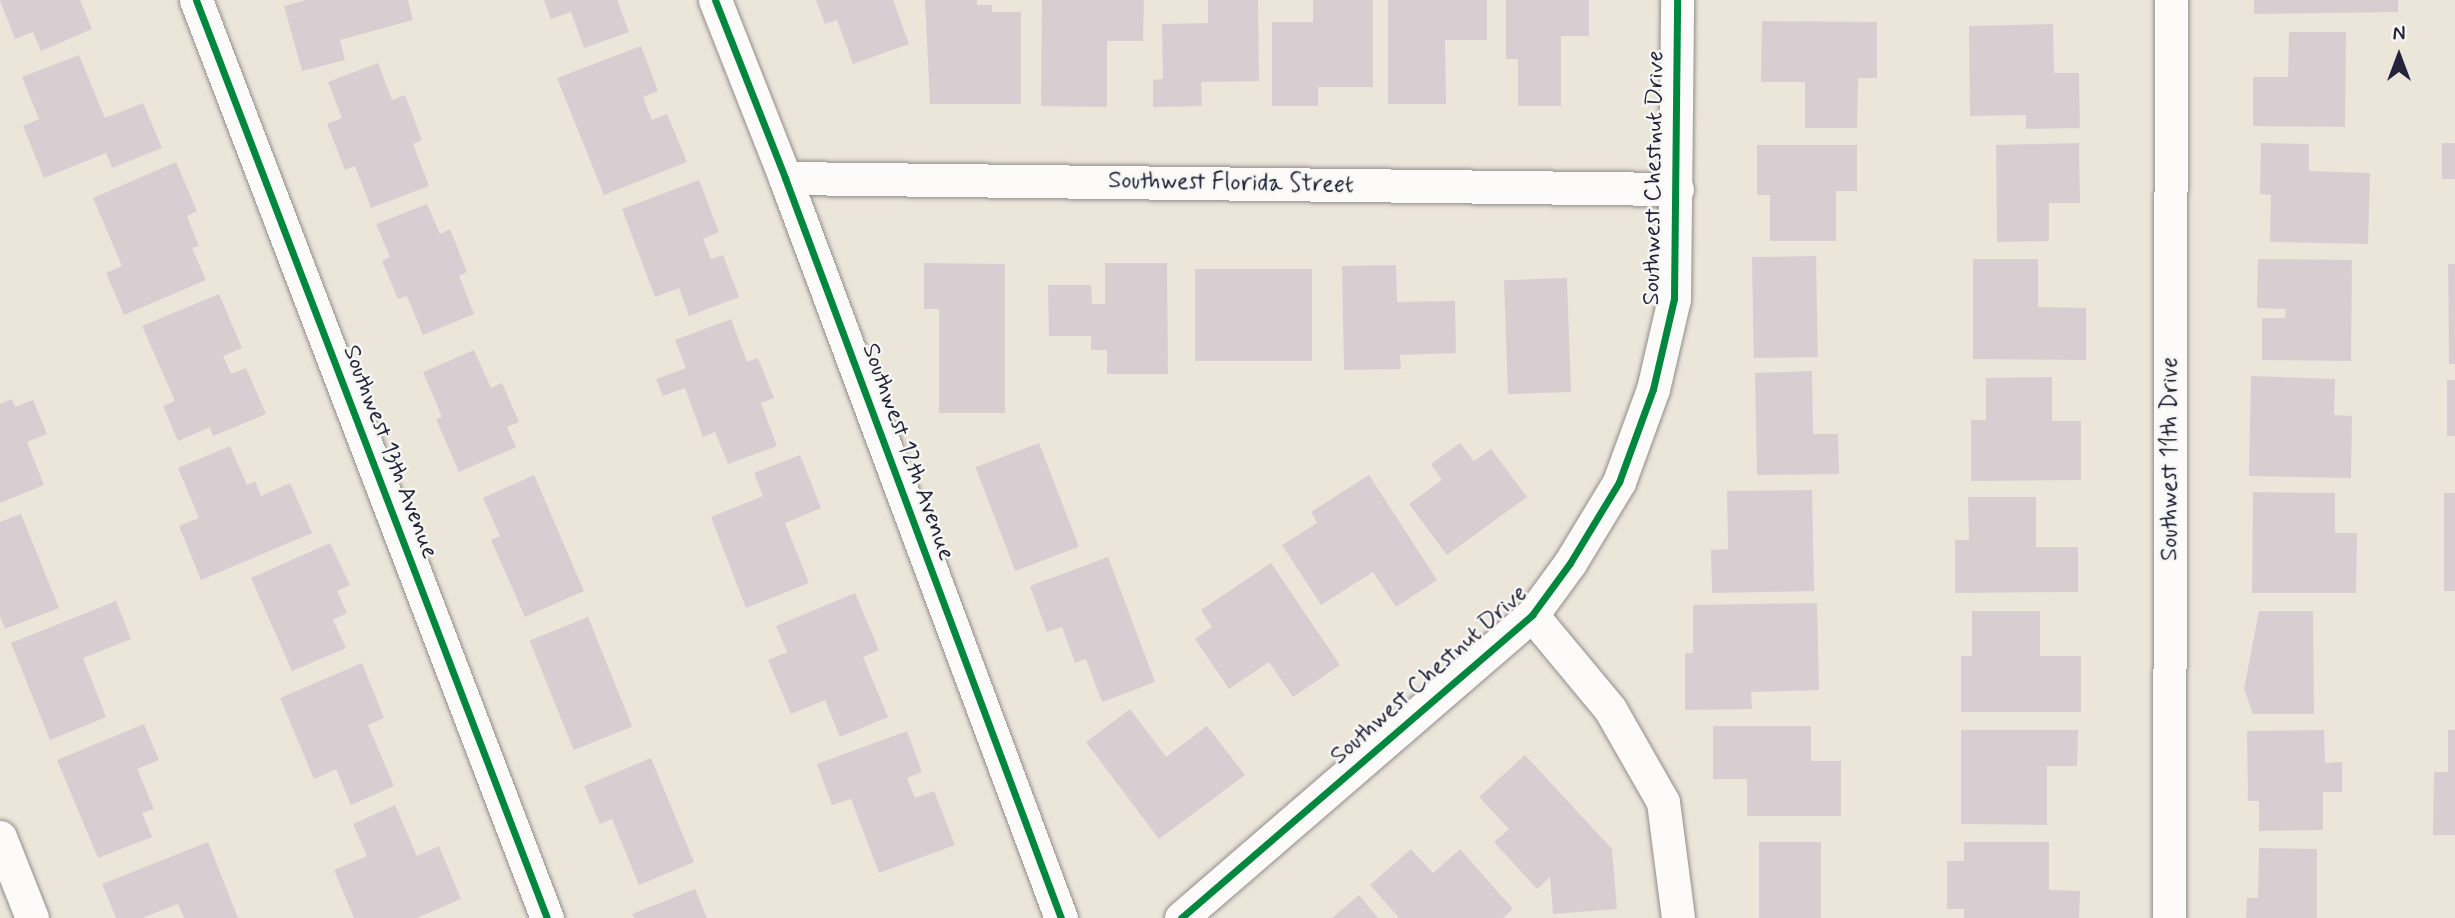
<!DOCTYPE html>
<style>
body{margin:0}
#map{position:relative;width:2455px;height:918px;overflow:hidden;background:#ece5da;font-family:Mynerve,sans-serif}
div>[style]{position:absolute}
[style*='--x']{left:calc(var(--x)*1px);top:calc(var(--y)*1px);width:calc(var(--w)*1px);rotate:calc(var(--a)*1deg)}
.building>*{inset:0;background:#d8ced2;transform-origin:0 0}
.roads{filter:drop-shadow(0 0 2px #918d8c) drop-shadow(0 0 2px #918d8c)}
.street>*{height:33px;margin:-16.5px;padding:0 16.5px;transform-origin:16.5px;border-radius:16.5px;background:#fcfbf9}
.cycleway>*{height:7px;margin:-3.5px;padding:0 3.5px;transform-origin:3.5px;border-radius:3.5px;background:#00873e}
span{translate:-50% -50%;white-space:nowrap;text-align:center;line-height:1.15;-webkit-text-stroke:5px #f6f6f2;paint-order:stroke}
.street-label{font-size:24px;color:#22223b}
.north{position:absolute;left:2364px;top:21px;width:70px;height:70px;-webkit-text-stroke:5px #f6f6f2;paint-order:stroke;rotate:0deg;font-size:19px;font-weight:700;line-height:28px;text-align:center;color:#22223b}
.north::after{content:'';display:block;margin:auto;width:24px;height:32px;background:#22223b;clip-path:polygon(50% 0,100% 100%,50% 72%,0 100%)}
</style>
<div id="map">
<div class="building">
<i style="clip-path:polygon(0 0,80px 0,92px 29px,41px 51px,33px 32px,15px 39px)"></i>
<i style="clip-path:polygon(306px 0,408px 0,413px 20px,340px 40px,345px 60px,302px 71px,284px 6px)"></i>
<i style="clip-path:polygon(544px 0,617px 0,629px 32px,584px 48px,571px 12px,551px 19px)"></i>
<i style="clip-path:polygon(816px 0,893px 0,909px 44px,853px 64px,837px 20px,825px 24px)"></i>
<i style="clip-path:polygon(925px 0,977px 0,977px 5px,992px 5px,992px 12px,1021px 12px,1021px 104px,930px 104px)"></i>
<i style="clip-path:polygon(1042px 0,1144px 0,1143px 41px,1107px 41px,1107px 107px,1041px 106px)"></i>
<i style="clip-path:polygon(1208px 0,1258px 0,1259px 81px,1201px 82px,1202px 106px,1153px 107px,1153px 80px,1163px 79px,1162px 24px,1208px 23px)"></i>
<i style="clip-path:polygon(1313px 0,1373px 0,1373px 87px,1318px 87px,1318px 106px,1272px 106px,1272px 22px,1313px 22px)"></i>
<i style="clip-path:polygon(1388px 0,1487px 0,1487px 40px,1445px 40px,1446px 104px,1388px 104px)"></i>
<i style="clip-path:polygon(1506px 0,1589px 0,1589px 36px,1561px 36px,1561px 106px,1518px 106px,1518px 59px,1506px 59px)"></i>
<i style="clip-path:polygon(2254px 0,2398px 0,2398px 12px,2254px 14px)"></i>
<i style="clip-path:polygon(1762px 21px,1877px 22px,1877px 78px,1858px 78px,1857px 128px,1805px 128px,1805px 82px,1761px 82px)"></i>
<i style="clip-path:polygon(2053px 24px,2054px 73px,2079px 73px,2080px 128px,2026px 129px,2026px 115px,1970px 116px,1969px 26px)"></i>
<i style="clip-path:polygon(2289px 32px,2346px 32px,2345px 127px,2253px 126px,2253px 77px,2288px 77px)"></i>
<i style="clip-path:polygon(641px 46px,658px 91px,643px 97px,652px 120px,667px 114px,687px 162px,604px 195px,557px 78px)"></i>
<i style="clip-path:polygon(79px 55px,105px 118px,143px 103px,162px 148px,112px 168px,106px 153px,44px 178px,23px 126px,39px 119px,22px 77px)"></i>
<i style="clip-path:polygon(378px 63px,392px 100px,405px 95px,422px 140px,413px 144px,429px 186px,371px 208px,355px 166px,345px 170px,327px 124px,342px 118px,328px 82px)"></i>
<i style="clip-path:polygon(2079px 143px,2080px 203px,2049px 203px,2049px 241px,1997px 242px,1996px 145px)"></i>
<i style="clip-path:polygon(2261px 143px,2309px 144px,2309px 171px,2370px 173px,2368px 244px,2270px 242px,2271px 195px,2260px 194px)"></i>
<i style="left:2442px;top:143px;width:13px;height:36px"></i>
<i style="clip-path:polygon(1757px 145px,1857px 145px,1857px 191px,1836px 191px,1836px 241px,1770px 241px,1770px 195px,1757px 195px)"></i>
<i style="clip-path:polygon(176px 162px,197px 211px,187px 216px,199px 246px,192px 248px,206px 280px,124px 315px,106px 273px,122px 266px,93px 198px)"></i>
<i style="clip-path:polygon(699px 180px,719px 232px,703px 239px,711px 259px,723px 255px,739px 297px,689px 316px,679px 288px,655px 297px,622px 209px)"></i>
<i style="clip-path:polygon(427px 204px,440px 234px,450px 229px,467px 272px,459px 276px,474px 314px,423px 335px,407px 296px,398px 299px,382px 261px,390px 257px,376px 224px)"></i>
<i style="left:1816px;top:256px;width:101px;height:64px;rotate:89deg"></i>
<i style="clip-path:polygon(1973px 259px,2038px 259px,2038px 307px,2086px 308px,2086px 360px,1973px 359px)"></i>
<i style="clip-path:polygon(2258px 259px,2352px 260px,2351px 361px,2262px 360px,2262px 318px,2285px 318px,2286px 309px,2257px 308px)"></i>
<i style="clip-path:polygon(924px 263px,1005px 264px,1005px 413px,939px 413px,939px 309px,924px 309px)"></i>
<i style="clip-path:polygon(1105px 263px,1167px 263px,1168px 374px,1107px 374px,1107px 350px,1091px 350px,1091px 336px,1049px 336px,1048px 285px,1091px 285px,1092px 304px,1105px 304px)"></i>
<i style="clip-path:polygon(2448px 264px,2455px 264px,2455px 364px,2449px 364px)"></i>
<i style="clip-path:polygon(1396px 265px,1397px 302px,1455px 301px,1456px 353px,1400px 355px,1401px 369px,1344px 370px,1342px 266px)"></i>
<i style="left:1195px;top:269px;width:117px;height:92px"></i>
<i style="left:1567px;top:278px;width:114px;height:63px;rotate:88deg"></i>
<i style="clip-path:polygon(219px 294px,242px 348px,223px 356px,231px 374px,246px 368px,266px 414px,213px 436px,210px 427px,178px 441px,163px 406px,175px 401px,142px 326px)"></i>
<i style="clip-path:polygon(731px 319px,747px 362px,758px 358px,774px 398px,761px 403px,777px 446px,728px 464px,715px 432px,703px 437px,685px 388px,663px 396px,656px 379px,686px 368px,675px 340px)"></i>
<i style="clip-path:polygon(474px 350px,491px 388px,502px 383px,519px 422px,507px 427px,516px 447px,459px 472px,436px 419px,442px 417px,423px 372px)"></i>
<i style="clip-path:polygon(1812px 371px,1813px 434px,1838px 434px,1839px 474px,1757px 475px,1755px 373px)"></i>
<i style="clip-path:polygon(2251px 376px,2335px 379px,2334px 415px,2352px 416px,2351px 478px,2249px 476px)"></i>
<i style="clip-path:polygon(2052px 377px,2052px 421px,2081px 421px,2081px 480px,1971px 481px,1971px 420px,1986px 420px,1986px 378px)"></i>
<i style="left:2447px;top:380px;width:8px;height:56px"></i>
<i style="clip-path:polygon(12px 399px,15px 407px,33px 400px,47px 434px,27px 442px,44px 485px,0 503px,0 404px)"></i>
<i style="left:1039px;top:443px;width:111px;height:68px;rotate:69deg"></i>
<i style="clip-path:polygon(1460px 443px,1474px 461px,1491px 449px,1527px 497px,1447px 555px,1409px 504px,1442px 480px,1431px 464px)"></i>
<i style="clip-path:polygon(230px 446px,247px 485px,255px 481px,261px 496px,290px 483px,312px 533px,201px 580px,179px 526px,199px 518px,178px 468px)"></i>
<i style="clip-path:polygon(800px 455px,821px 508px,785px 523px,809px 583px,746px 608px,711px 517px,763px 496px,754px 473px)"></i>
<i style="clip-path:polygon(534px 475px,584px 591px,525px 617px,491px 540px,500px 536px,483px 498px)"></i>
<i style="clip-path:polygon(1369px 475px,1437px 580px,1396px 607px,1373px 572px,1321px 605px,1282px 545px,1317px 523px,1311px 512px)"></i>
<i style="clip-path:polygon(1812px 490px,1814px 591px,1712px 593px,1711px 550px,1728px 549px,1727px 491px)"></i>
<i style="clip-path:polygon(2253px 492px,2335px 493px,2335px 533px,2357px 533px,2356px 593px,2252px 593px)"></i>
<i style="left:2444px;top:493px;width:11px;height:98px"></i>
<i style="clip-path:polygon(1968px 497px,2036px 497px,2036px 547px,2078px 547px,2078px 592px,1955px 593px,1955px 540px,1969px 540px)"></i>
<i style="clip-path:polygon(21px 514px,59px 608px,5px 629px,0 616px,0 522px)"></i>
<i style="clip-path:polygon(330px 543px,350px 585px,337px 591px,347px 613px,333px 620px,346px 648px,292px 671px,251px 578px)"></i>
<i style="clip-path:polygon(1108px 557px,1155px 682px,1102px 702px,1086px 659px,1075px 663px,1062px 627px,1047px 632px,1030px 586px)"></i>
<i style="clip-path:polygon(1271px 563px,1340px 665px,1293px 697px,1269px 662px,1229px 689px,1195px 639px,1212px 627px,1201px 610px)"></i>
<i style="clip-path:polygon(855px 593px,879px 650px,863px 657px,888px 717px,840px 737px,825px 700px,791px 714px,768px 660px,787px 652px,776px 626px)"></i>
<i style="clip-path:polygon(116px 601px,131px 639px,83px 658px,106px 717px,50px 740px,11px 643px)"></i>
<i style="clip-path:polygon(1817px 603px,1819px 690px,1751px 692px,1752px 709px,1685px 710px,1685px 653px,1693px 653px,1693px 605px)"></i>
<i style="clip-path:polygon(1972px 611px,2040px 611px,2040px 656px,2081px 656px,2081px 712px,1961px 712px,1961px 656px,1972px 656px)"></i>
<i style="clip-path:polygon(2259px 611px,2313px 611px,2314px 714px,2253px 714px,2244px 689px)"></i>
<i style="left:588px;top:617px;width:118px;height:63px;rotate:68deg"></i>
<i style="clip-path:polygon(362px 663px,384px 718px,368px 725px,394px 786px,351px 805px,336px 769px,314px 779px,280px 698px)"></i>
<i style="clip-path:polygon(1130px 709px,1166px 757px,1207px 726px,1245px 775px,1159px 839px,1086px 742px)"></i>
<i style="clip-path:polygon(144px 724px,159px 760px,137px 769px,154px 809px,142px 813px,152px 837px,98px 858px,57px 760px)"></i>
<i style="clip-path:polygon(1713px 726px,1811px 726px,1811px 761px,1841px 761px,1841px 816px,1747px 816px,1747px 779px,1713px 779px)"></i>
<i style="clip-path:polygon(1961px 730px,2078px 730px,2077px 766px,2047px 766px,2047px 825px,1961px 824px)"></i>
<i style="clip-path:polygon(2324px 730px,2325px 763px,2342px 762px,2342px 792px,2323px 792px,2323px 830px,2259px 831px,2259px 801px,2248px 801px,2247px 731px)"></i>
<i style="clip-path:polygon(2448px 730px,2455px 730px,2455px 835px,2433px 835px,2434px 772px,2448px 772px)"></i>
<i style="clip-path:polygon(907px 731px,922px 772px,907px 778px,915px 798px,934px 791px,955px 845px,879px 873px,851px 799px,832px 805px,817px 764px)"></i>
<i style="clip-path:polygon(1525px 755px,1612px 849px,1617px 909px,1553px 914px,1550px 877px,1537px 889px,1494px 842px,1509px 829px,1479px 797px)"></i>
<i style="clip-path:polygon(651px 758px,694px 862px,639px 885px,612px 819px,600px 824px,584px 786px)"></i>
<i style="clip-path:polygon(395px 805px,417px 856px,439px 846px,461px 899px,417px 918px,354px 918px,334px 870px,367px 856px,353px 824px)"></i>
<i style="clip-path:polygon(208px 842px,238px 918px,184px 918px,178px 904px,142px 918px,116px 918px,102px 884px)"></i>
<i style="left:1759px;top:842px;width:62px;height:76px"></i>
<i style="clip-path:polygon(1964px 842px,2049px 842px,2049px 890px,2080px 891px,2079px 918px,1964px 918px,1964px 909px,1947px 909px,1947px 861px,1964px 861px)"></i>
<i style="clip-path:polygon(2259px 848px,2317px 849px,2317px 918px,2246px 918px,2247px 898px,2258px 898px)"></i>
<i style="clip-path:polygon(1411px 849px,1433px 873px,1460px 849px,1513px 909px,1503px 918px,1399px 918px,1370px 885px)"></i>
<i style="clip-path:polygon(695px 889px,707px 918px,634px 918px,632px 914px)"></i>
<i style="clip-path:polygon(1359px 895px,1378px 918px,1332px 918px)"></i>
</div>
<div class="roads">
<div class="street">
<i style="--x:196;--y:0;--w:983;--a:69.08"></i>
<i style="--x:715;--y:0;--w:191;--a:68.5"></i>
<i style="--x:785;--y:178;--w:790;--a:69.55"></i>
<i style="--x:785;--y:178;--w:892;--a:0.71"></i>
<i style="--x:1532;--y:615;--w:122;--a:50.3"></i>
<i style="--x:1610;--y:709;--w:107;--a:60.3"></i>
<i style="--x:1663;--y:802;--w:117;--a:82.6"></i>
<i style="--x:0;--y:837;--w:87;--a:68.4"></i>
<i style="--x:1181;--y:918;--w:464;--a:-40.8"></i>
<i style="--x:1532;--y:615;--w:64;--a:-53.8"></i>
<i style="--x:1570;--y:563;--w:95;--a:-58.8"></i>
<i style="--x:1619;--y:482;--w:99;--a:-69.9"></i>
<i style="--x:1653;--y:389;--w:92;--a:-76.9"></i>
<i style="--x:1674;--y:299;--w:299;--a:-89.4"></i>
<i style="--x:2169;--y:918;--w:918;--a:-89.88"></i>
</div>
</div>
<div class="cycleway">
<i style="--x:196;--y:0;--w:983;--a:69.08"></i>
<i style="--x:715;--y:0;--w:191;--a:68.5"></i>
<i style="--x:785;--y:178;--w:790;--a:69.55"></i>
<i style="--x:1181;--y:918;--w:464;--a:-40.8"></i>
<i style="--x:1532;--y:615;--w:64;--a:-53.8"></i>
<i style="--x:1570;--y:563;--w:95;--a:-58.8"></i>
<i style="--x:1619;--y:482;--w:99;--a:-69.9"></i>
<i style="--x:1653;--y:389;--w:92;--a:-76.9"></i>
<i style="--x:1674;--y:299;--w:299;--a:-89.4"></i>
</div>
<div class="street-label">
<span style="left:1654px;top:178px;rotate:-89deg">Southwest Chestnut Drive</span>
<span style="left:1231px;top:183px;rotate:1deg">Southwest Florida Street</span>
<span style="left:390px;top:452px;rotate:69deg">Southwest 13th Avenue</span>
<span style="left:908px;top:452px;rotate:70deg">Southwest 12th Avenue</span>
<span style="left:2170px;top:459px;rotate:-90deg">Southwest 11th Drive</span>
<span style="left:1429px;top:675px;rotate:-42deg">Southwest Chestnut Drive</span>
</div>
<div class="north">N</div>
</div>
